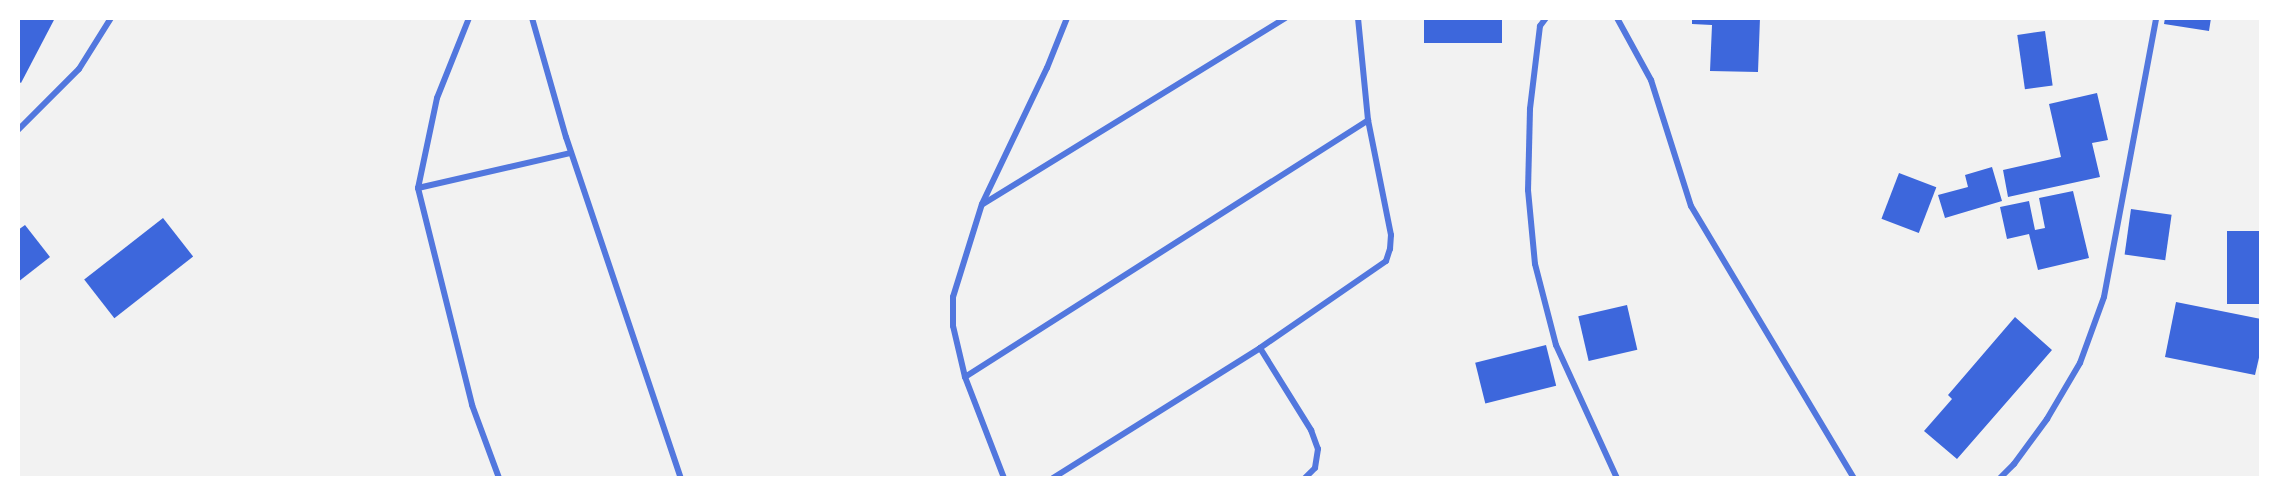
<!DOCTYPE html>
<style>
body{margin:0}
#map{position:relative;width:2279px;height:496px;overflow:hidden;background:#f2f2f2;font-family:Arial,sans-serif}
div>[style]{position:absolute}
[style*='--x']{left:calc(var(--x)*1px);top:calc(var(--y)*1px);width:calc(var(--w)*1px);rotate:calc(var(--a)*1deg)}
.building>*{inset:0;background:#3d67dc;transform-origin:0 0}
.minor>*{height:6px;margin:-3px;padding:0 3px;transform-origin:3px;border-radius:3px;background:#5277de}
span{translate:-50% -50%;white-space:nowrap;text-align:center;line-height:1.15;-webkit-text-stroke:4.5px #fff;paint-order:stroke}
.frame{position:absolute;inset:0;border:20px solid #fff;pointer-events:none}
</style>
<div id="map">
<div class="building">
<i style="clip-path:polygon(18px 18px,55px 18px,21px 83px,18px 81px)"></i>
<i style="left:1424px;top:18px;width:78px;height:25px"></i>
<i style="clip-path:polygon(1692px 18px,1760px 18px,1758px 72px,1710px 71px,1712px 25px,1692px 24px)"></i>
<i style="clip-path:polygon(2165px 18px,2211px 18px,2209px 31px,2164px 24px)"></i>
<i style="left:2045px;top:31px;width:55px;height:28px;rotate:82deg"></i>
<i style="clip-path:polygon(2097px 93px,2108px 140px,2092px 143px,2100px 177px,2008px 197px,2003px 170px,2061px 157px,2049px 104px)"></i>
<i style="clip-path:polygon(1992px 167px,2002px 201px,1945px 218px,1938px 195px,1968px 187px,1965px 175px)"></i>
<i style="left:1899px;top:173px;width:40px;height:49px;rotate:21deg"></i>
<i style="clip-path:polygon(2073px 191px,2089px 258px,2038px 270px,2029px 234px,2007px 239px,2000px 207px,2029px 201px,2035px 230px,2045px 228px,2039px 198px)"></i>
<i style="left:2131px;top:209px;width:41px;height:46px;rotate:8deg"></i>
<i style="left:163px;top:218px;width:49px;height:100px;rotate:52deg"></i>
<i style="clip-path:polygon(25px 225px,50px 257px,18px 282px,18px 230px)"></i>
<i style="left:2227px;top:231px;width:34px;height:73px"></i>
<i style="clip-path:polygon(2176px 302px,2261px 319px,2261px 349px,2255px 375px,2165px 357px)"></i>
<i style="left:1627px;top:305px;width:46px;height:50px;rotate:77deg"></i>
<i style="clip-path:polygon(2015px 317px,2052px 350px,1957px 459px,1924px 431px,1952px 399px,1948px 395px)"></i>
<i style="left:1546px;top:345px;width:42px;height:73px;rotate:76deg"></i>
</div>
<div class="minor">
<i style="--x:469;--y:18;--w:86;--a:111.8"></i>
<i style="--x:437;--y:98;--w:92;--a:101.9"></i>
<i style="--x:418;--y:188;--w:224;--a:76"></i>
<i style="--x:472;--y:405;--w:78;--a:69.7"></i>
<i style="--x:532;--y:18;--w:124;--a:74.1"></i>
<i style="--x:566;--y:137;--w:360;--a:71.4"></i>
<i style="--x:1546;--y:18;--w:10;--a:127"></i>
<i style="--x:1540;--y:26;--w:84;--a:96.9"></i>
<i style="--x:1530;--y:109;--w:81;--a:91.4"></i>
<i style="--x:1528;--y:190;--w:74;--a:84.6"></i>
<i style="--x:1535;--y:264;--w:84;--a:75.5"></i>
<i style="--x:1556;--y:345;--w:146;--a:65.4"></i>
<i style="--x:1617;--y:18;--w:71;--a:61.3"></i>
<i style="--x:1651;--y:80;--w:132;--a:72.4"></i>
<i style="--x:1691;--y:206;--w:317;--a:59.1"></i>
<i style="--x:18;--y:130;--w:86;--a:-45"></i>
<i style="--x:79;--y:69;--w:60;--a:-57.9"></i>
<i style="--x:418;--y:188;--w:157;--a:-12.9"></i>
<i style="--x:983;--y:204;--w:355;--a:-31.6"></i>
<i style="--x:1260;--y:348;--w:97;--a:58.1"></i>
<i style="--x:1311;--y:430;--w:20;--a:70"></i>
<i style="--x:1318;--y:449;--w:19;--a:99"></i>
<i style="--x:1315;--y:468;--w:14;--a:135"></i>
<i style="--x:965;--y:377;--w:478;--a:-32.5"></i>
<i style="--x:1004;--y:478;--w:108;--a:-111.1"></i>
<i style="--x:965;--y:377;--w:52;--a:-103.2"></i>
<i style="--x:953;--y:326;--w:29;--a:-90"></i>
<i style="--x:953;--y:297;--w:97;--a:-72.7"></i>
<i style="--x:982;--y:204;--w:151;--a:-64.5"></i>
<i style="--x:1047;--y:68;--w:54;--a:-68.2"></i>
<i style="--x:1053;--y:478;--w:244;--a:-32.1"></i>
<i style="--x:1260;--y:348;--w:153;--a:-34.6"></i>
<i style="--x:1386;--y:261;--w:13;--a:-72"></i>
<i style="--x:1390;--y:249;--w:14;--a:-86"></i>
<i style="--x:1391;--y:235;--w:117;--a:-101.3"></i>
<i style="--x:1368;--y:120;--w:102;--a:-95.6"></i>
<i style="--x:2000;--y:478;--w:20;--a:-45"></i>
<i style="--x:2014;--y:464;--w:56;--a:-53.7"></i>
<i style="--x:2047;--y:419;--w:65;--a:-59.5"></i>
<i style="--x:2080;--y:363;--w:70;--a:-70"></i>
<i style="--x:2104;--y:297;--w:284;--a:-79.4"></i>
</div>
<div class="frame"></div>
</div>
